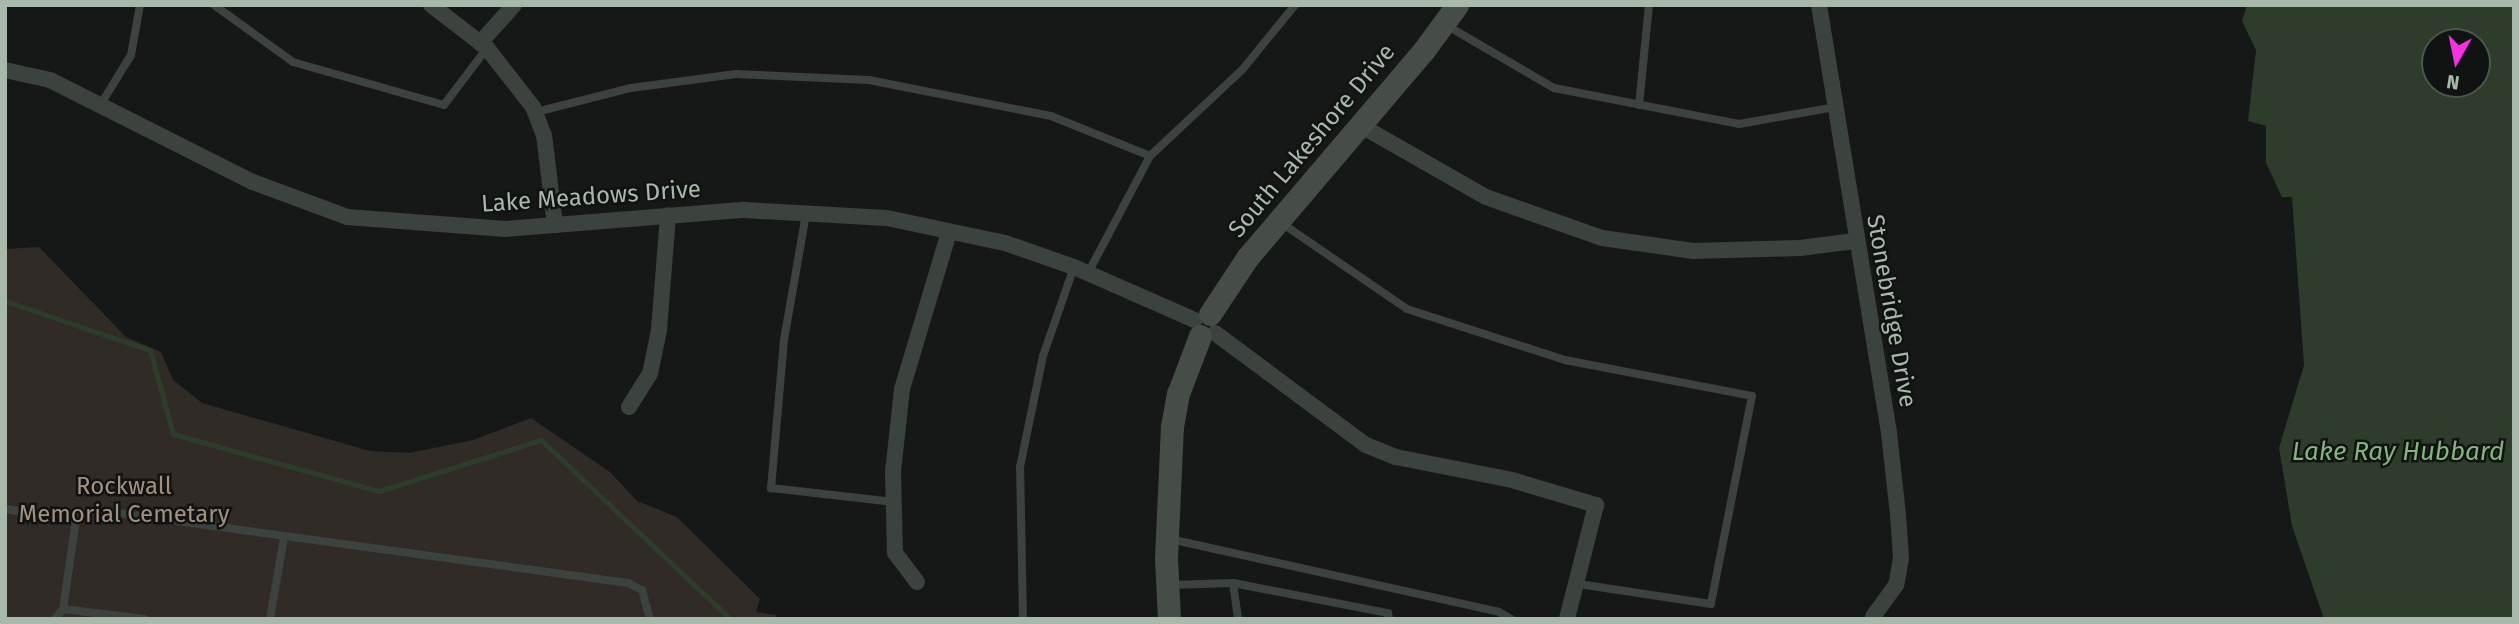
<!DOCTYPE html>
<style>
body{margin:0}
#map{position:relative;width:2519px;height:624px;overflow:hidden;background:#161817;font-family:"Fira Sans",sans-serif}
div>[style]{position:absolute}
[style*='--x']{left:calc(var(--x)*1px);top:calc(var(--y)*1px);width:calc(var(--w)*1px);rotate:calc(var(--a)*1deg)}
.green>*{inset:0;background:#302b26}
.water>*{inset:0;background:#2e3c2c}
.stream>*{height:5px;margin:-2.5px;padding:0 2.5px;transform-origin:2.5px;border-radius:2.5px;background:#2e3c2c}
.lane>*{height:8px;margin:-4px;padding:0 4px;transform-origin:4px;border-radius:4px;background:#3c423e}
.street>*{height:16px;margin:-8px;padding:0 8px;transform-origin:8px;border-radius:8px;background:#3c423e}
.secondary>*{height:23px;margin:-11.5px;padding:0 11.5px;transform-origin:11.5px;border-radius:11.5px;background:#454d46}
span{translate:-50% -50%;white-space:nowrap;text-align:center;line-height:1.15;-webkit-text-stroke:5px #111312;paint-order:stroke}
.street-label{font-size:24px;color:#a8b8aa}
.park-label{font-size:24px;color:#a3917f}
.water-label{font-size:26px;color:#83b47e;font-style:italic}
.frame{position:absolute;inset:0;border:7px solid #a8b8aa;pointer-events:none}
.north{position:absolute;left:2421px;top:28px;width:70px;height:70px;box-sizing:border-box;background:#111312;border:2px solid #4d554f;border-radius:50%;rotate:189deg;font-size:19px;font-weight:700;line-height:28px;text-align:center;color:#a8b8aa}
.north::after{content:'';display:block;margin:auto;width:24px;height:32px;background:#f432e1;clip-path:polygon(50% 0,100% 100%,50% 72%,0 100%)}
</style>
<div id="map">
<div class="green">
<i style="clip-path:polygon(39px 247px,126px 337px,161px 352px,173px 380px,202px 403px,370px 451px,409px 453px,473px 440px,531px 418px,610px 472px,637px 501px,677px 517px,760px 599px,756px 612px,776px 615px,775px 619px,5px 619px,5px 249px)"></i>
</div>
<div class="water">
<i style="clip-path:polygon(evenodd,2247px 5px,2514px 5px,2514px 619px,2324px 619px,2292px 526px,2279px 448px,2304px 365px,2292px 197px,2282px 197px,2266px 163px,2266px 126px,2248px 121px,2256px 50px,2242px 21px,2247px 5px,2435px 42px,2477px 42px,2477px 84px,2435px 84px,2435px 42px)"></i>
</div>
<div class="stream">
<i style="--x:5;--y:301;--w:153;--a:18.7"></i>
<i style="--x:150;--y:350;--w:87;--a:74.7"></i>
<i style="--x:173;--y:434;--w:214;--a:15.5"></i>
<i style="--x:379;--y:491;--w:170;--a:-17.5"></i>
<i style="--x:541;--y:440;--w:260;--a:43.4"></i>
</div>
<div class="lane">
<i style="--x:214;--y:5;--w:97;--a:35.8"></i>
<i style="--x:293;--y:62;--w:157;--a:15.9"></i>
<i style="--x:444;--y:105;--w:71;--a:-53"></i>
<i style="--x:1446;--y:25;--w:125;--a:30.3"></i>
<i style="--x:1554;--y:88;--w:188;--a:11"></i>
<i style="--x:1739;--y:124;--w:97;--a:-10"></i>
<i style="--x:101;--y:104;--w:57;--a:-58.5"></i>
<i style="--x:131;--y:55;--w:51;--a:-79.8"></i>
<i style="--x:1639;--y:105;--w:100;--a:-84.3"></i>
<i style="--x:536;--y:112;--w:98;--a:-14.2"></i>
<i style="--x:631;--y:88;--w:106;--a:-7.6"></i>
<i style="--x:736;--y:74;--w:133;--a:2.6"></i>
<i style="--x:869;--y:80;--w:186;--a:11.2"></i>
<i style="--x:1051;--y:116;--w:107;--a:22"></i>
<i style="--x:1150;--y:156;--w:132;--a:117.9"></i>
<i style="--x:1150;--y:156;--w:126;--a:-43.1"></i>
<i style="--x:1242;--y:70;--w:84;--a:-50.8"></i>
<i style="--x:806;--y:214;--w:128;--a:99.9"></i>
<i style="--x:784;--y:340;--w:149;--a:95"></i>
<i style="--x:771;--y:488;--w:124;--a:6.5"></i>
<i style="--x:1280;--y:222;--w:154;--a:34.4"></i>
<i style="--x:1407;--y:309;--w:166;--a:17.9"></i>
<i style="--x:1565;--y:360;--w:190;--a:10.9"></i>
<i style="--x:1752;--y:396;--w:212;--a:101.2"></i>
<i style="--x:1711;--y:604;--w:134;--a:-171.4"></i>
<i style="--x:5;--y:509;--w:72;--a:8.8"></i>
<i style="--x:1170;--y:539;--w:337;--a:12.5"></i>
<i style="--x:1499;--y:612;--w:14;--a:30"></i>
<i style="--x:1233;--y:583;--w:36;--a:82"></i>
<i style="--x:1170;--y:585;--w:63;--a:-1.8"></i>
<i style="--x:1233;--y:583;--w:158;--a:11"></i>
<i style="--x:1388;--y:613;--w:6;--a:81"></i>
<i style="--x:63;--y:609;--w:82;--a:7"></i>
<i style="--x:55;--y:619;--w:13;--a:-51"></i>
<i style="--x:63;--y:609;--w:90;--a:-81.7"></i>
<i style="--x:76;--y:520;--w:11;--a:-49"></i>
<i style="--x:83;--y:512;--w:13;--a:-9"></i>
<i style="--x:96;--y:510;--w:537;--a:7.81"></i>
<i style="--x:628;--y:583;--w:16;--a:27"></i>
<i style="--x:642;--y:590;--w:30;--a:75"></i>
<i style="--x:270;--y:619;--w:83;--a:-80.3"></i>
<i style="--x:1023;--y:619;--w:152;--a:-91.1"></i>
<i style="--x:1020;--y:467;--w:113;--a:-78.3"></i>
<i style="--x:1043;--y:356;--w:94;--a:-70.8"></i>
</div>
<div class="street">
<i style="--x:431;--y:5;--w:71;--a:37.5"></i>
<i style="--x:487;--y:48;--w:75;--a:52.1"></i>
<i style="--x:533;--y:107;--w:30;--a:69"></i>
<i style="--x:544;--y:135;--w:91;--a:83"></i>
<i style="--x:1819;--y:5;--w:434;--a:80.7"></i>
<i style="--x:1889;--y:433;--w:82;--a:83.7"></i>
<i style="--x:1898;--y:515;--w:43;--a:86"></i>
<i style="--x:1901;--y:558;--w:27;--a:100"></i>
<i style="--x:1896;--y:585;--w:39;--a:126"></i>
<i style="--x:480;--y:43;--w:51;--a:-48.2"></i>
<i style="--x:5;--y:70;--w:46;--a:12.5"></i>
<i style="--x:50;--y:80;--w:227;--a:26.7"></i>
<i style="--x:253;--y:182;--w:100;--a:20.4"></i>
<i style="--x:347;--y:217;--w:159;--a:4.3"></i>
<i style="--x:506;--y:229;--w:239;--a:-4.6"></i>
<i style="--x:744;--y:210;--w:143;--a:3.2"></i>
<i style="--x:887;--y:218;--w:121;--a:12"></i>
<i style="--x:1005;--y:243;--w:73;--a:19.2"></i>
<i style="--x:1074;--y:267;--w:132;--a:23.7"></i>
<i style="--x:1358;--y:124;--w:147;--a:29.7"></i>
<i style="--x:1486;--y:197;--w:123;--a:19.5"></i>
<i style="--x:1602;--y:238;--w:92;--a:8.1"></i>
<i style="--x:1693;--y:251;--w:107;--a:-1.6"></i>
<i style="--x:1800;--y:248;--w:55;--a:-7.3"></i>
<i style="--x:1215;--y:333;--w:188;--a:36.6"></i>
<i style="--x:1366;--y:445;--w:32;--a:22"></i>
<i style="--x:1396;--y:457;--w:118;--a:11.2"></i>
<i style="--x:1512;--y:480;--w:88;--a:16.6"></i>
<i style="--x:1596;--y:505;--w:118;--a:104.3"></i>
<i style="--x:629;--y:407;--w:39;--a:-58"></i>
<i style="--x:650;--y:374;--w:45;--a:-78.4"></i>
<i style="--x:659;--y:330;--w:115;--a:-85.5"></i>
<i style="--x:917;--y:582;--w:36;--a:-127"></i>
<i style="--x:895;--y:553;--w:81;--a:-91.4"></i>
<i style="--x:893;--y:472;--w:83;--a:-83.8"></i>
<i style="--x:902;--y:389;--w:164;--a:-73.3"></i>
</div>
<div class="secondary">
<i style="--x:1210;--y:314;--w:67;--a:-56.5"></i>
<i style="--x:1247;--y:258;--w:273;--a:-49.6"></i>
<i style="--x:1424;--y:50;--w:56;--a:-53.7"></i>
<i style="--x:1169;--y:619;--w:61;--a:-92.8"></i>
<i style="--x:1166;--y:558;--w:131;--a:-87.4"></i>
<i style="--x:1172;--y:427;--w:34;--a:-80"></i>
<i style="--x:1178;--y:394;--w:62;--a:-69.2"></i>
</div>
<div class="street-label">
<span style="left:1312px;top:141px;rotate:-50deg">South Lakeshore Drive</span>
<span style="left:591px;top:197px;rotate:-4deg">Lake Meadows Drive</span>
<span style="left:1891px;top:311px;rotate:80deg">Stonebridge Drive</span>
</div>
<div class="park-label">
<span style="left:124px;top:501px">Rockwall<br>Memorial Cemetary</span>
</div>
<div class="water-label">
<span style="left:2398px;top:452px">Lake Ray Hubbard</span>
</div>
<div class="frame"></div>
<div class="north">N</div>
</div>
